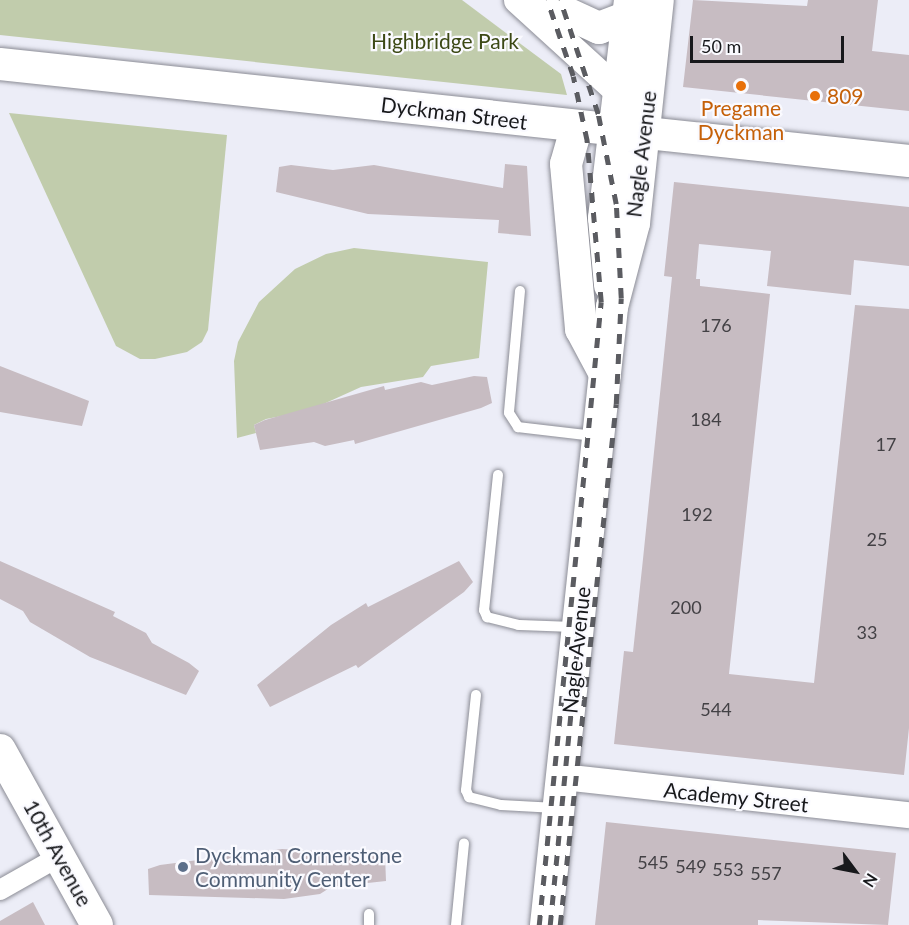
<!DOCTYPE html>
<style>
body{margin:0}
#map{position:relative;width:909px;height:925px;overflow:hidden;background:#ecedf7;font-family:Lato,sans-serif}
div>[style]{position:absolute}
[style*='--x']{left:calc(var(--x)*1px);top:calc(var(--y)*1px);width:calc(var(--w)*1px);rotate:calc(var(--a)*1deg)}
.green>*{inset:0;background:#c1ccac}
.building>*{inset:0;background:#c7bcc2}
.roads{filter:drop-shadow(0 0 2px #8b8c95) drop-shadow(0 0 2px #8b8c95)}
.service>*{height:10px;margin:-5px;padding:0 5px;transform-origin:5px;border-radius:5px;background:#fff}
.minor>*{height:20px;margin:-10px;padding:0 10px;transform-origin:10px;border-radius:10px;background:#fff}
.tertiary>*{height:26px;margin:-13px;padding:0 13px;transform-origin:13px;border-radius:13px;background:#fff}
.secondary>*{height:28px;margin:-14px;padding:0 14px;transform-origin:14px;border-radius:14px;background:#fff}
.primary>*{height:32px;margin:-16px;padding:0 16px;transform-origin:16px;border-radius:16px;background:#fff}
.rail>*{height:4.5px;margin-top:-2.25px;transform-origin:0;background:repeating-linear-gradient(90deg,#5b5c61 0 10px,transparent 0 20px)}
.dots>*{width:16px;height:16px;translate:-50% -50%;box-sizing:border-box;border:3px solid #fafaff;border-radius:50%}
span{translate:-50% -50%;white-space:nowrap;text-align:center;line-height:1.15;-webkit-text-stroke:4.5px #fafaff;paint-order:stroke}
.number-label{font-size:18px;color:#434145}
.number-label span{-webkit-text-stroke-width:0}
.park-label{font-size:21px;color:#3c4915}
.food-label{font-size:21px;color:#c56008}
.left{translate:0 -50%;text-align:left}
.street-label{font-size:21px;color:#17181b}
.service-label{font-size:21px;color:#4e5e75}
.north{position:absolute;left:825px;top:841px;width:60px;height:60px;-webkit-text-stroke:4px #fafaff;paint-order:stroke;rotate:122deg;font-size:16px;font-weight:700;line-height:24px;text-align:center;color:#17181b}
.north::after{content:'';display:block;margin:auto;width:21px;height:27px;background:#17181b;clip-path:polygon(50% 0,100% 100%,50% 72%,0 100%)}
.scale{position:absolute;left:690px;top:36px;width:154px;height:27px;box-sizing:border-box;border:3px solid #17181b;border-top:0;padding-left:8px;font-size:18px;line-height:21px;white-space:nowrap;color:#17181b;-webkit-text-stroke:4px #fafaff;paint-order:stroke}
</style>
<div id="map">
<div class="green">
<i style="clip-path:polygon(0 0,462px 0,561px 74px,567px 95px,0 35px)"></i>
<i style="clip-path:polygon(9px 113px,227px 135px,208px 330px,202px 342px,187px 352px,155px 359px,140px 359px,116px 346px)"></i>
<i style="clip-path:polygon(354px 248px,488px 262px,479px 358px,431px 366px,423px 377px,361px 387px,308px 411px,266px 419px,254px 425px,256px 433px,237px 438px,234px 361px,238px 342px,259px 302px,295px 269px,326px 254px)"></i>
</div>
<div class="building">
<i style="clip-path:polygon(693px 0,807px 6px,808px 0,878px 0,872px 51px,909px 55px,909px 111px,683px 87px)"></i>
<i style="clip-path:polygon(505px 164px,527px 166px,531px 236px,498px 233px,499px 220px,368px 214px,276px 192px,279px 167px,291px 165px,333px 170px,374px 165px,503px 188px)"></i>
<i style="clip-path:polygon(674px 182px,909px 207px,909px 266px,854px 260px,851px 295px,767px 286px,771px 251px,699px 244px,696px 279px,700px 279px,700px 286px,770px 294px,729px 674px,814px 683px,855px 305px,909px 309px,909px 728px,904px 775px,614px 744px,624px 651px,633px 652px,643px 559px,672px 277px,664px 276px)"></i>
<i style="clip-path:polygon(0 366px,89px 401px,82px 426px,0 412px)"></i>
<i style="clip-path:polygon(474px 376px,487px 377px,492px 403px,481px 408px,355px 444px,354px 440px,325px 446px,314px 442px,260px 450px,254px 425px,265px 420px,384px 386px,385px 390px,421px 382px,432px 385px)"></i>
<i style="clip-path:polygon(0 561px,115px 612px,113px 616px,146px 633px,152px 643px,189px 663px,199px 671px,186px 695px,90px 657px,30px 622px,23px 611px,0 599px)"></i>
<i style="clip-path:polygon(459px 561px,473px 582px,464px 592px,358px 668px,356px 665px,270px 707px,257px 685px,331px 625px,366px 603px,368px 607px)"></i>
<i style="clip-path:polygon(606px 822px,896px 853px,888px 925px,758px 920px,758px 925px,595px 925px)"></i>
<i style="clip-path:polygon(282px 849px,385px 855px,386px 881px,331px 887px,320px 894px,284px 899px,149px 895px,148px 869px,160px 865px)"></i>
<i style="clip-path:polygon(33px 902px,45px 925px,0 925px,0 921px)"></i>
</div>
<div class="roads">
<div class="service">
<i style="--x:520;--y:291;--w:122;--a:95.2"></i>
<i style="--x:509;--y:413;--w:17;--a:57"></i>
<i style="--x:518;--y:427;--w:78;--a:6.7"></i>
<i style="--x:498;--y:475;--w:136;--a:95.9"></i>
<i style="--x:484;--y:610;--w:8;--a:67"></i>
<i style="--x:487;--y:617;--w:32;--a:14"></i>
<i style="--x:518;--y:625;--w:57;--a:2"></i>
<i style="--x:476;--y:695;--w:96;--a:96"></i>
<i style="--x:466;--y:790;--w:8;--a:67"></i>
<i style="--x:469;--y:797;--w:33;--a:14"></i>
<i style="--x:501;--y:805;--w:55;--a:3.1"></i>
<i style="--x:369;--y:914;--w:11;--a:90"></i>
<i style="--x:456;--y:925;--w:82;--a:-84.4"></i>
</div>
<div class="minor">
<i style="--x:0;--y:890;--w:69;--a:-29.5"></i>
</div>
<div class="tertiary">
<i style="--x:563;--y:777;--w:348;--a:6.3"></i>
</div>
<div class="secondary">
<i style="--x:518;--y:0;--w:135;--a:42.3"></i>
<i style="--x:618;--y:91;--w:20;--a:57"></i>
</div>
<div class="primary">
<i style="--x:538;--y:0;--w:67;--a:24.7"></i>
<i style="--x:599;--y:28;--w:31;--a:-21"></i>
<i style="--x:0;--y:64;--w:914;--a:6.09"></i>
<i style="--x:576;--y:129;--w:36;--a:106"></i>
<i style="--x:566;--y:164;--w:166;--a:84.8"></i>
<i style="--x:581;--y:329;--w:51;--a:61.9"></i>
<i style="--x:610;--y:285;--w:67;--a:-95.1"></i>
<i style="--x:604;--y:218;--w:220;--a:-83.2"></i>
<i style="--x:0;--y:750;--w:200;--a:61"></i>
<i style="--x:546;--y:925;--w:622;--a:-83.9"></i>
<i style="--x:612;--y:307;--w:87;--a:-75.3"></i>
<i style="--x:634;--y:223;--w:224;--a:-83.9"></i>
</div>
</div>
<div class="rail">
<i style="--x:539;--y:925;--w:626;--a:-84.32"></i>
<i style="--x:601;--y:302;--w:162;--a:-95"></i>
<i style="--x:587;--y:141;--w:66;--a:-102.2"></i>
<i style="--x:573;--y:76;--w:80;--a:-108.9"></i>
<i style="--x:550;--y:925;--w:320;--a:-84.4"></i>
<i style="--x:560;--y:925;--w:524;--a:-83.87"></i>
<i style="--x:616;--y:404;--w:106;--a:-87.3"></i>
<i style="--x:621;--y:298;--w:94;--a:-93"></i>
<i style="--x:616;--y:204;--w:92;--a:-101.3"></i>
<i style="--x:598;--y:114;--w:120;--a:-108.4"></i>
</div>
<div class="dots">
<i style="left:741px;top:86px;background:#e8710a"></i>
<i style="left:815px;top:96px;background:#e8710a"></i>
<i style="left:183px;top:867px;background:#5c6f8a"></i>
</div>
<div class="number-label">
<span style="left:716px;top:325px">176</span>
<span style="left:706px;top:419px">184</span>
<span style="left:886px;top:444px">17</span>
<span style="left:697px;top:514px">192</span>
<span style="left:877px;top:539px">25</span>
<span style="left:686px;top:607px">200</span>
<span style="left:867px;top:632px">33</span>
<span style="left:716px;top:709px">544</span>
<span style="left:653px;top:862px">545</span>
<span style="left:691px;top:866px">549</span>
<span style="left:728px;top:869px">553</span>
<span style="left:766px;top:873px">557</span>
</div>
<div class="park-label">
<span style="left:445px;top:41px">Highbridge Park</span>
</div>
<div class="food-label">
<span class="left" style="left:827px;top:96px">809</span>
<span style="left:741px;top:120px">Pregame<br>Dyckman</span>
</div>
<div class="street-label">
<span style="left:454px;top:113px;rotate:7deg">Dyckman Street</span>
<span style="left:641px;top:154px;rotate:-83deg">Nagle Avenue</span>
<span style="left:576px;top:650px;rotate:-84deg">Nagle Avenue</span>
<span style="left:736px;top:797px;rotate:6deg">Academy Street</span>
<span style="left:58px;top:853px;rotate:61deg">10th Avenue</span>
</div>
<div class="service-label">
<span class="left" style="left:195px;top:867px">Dyckman Cornerstone<br>Community Center</span>
</div>
<div class="north">N</div>
<div class="scale">50 m</div>
</div>
